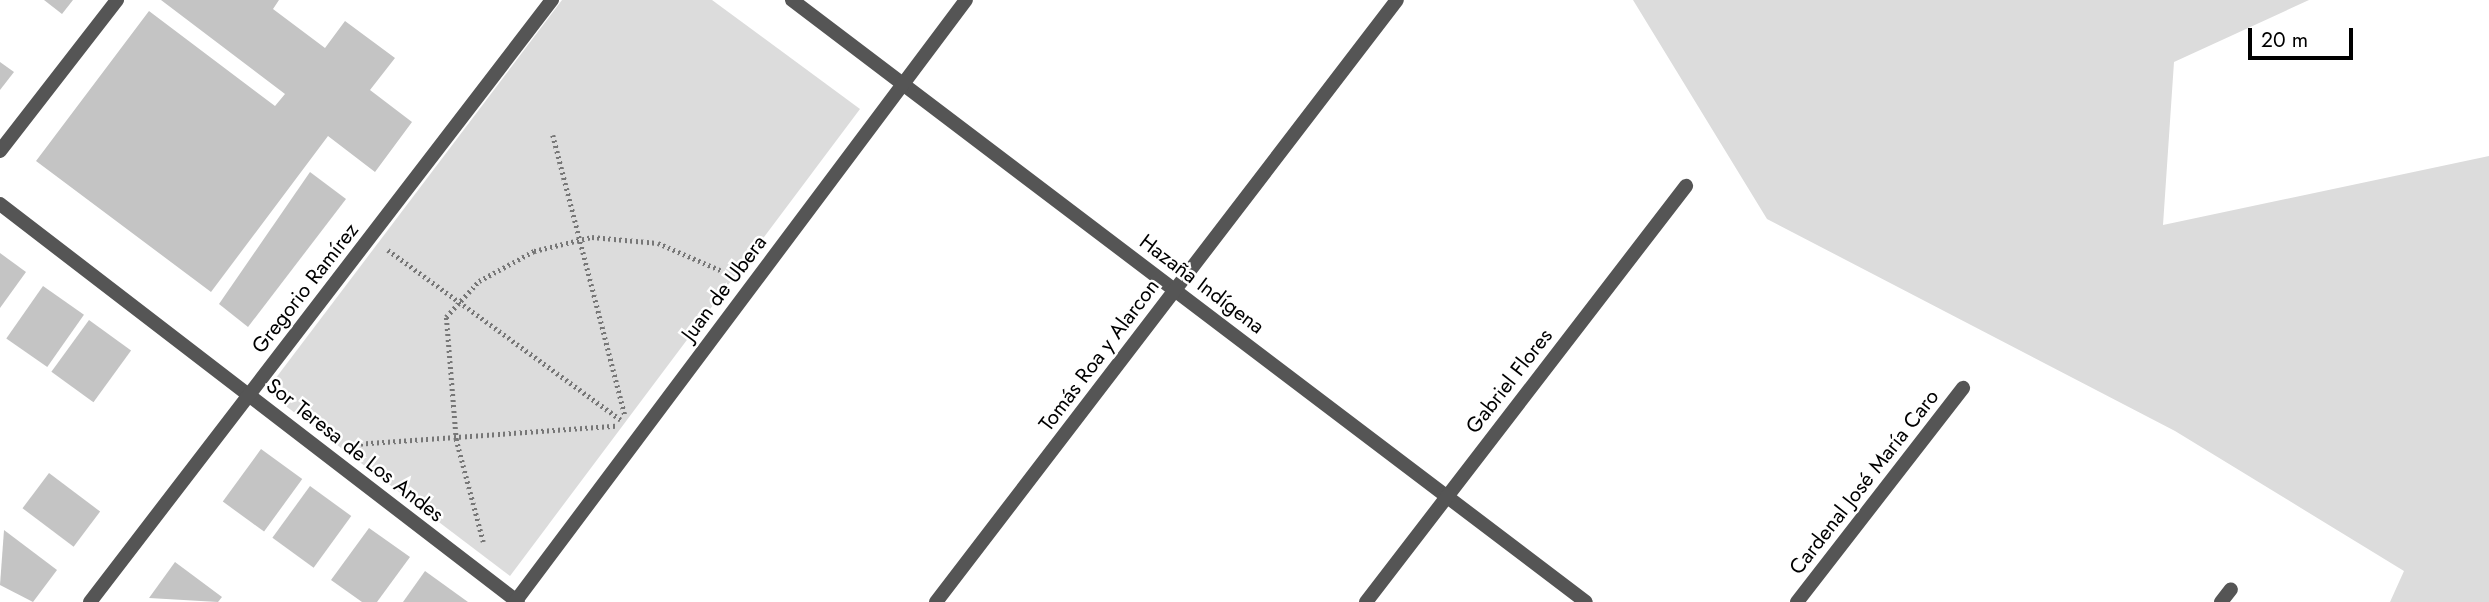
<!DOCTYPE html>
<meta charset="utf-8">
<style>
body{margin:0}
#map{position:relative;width:2489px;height:602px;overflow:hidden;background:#fff;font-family:Jost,sans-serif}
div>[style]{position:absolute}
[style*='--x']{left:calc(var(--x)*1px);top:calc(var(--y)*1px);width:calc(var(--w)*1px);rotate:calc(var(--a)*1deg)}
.green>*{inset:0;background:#dcdcdc}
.building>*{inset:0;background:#c4c4c4;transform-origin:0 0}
.path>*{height:4.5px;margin-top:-2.25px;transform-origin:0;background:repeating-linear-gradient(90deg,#777 0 2px,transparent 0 5.5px)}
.street>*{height:14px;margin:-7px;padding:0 7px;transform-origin:7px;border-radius:7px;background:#555}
span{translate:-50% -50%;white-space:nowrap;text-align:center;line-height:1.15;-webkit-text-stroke:5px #fff;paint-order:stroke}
.street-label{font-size:21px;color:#000}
.scale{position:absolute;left:2248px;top:28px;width:105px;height:32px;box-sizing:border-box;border:4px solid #000;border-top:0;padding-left:9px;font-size:21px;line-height:24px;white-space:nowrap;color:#000;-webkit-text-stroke:5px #fff;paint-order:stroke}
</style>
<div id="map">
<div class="green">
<i style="clip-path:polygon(562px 0,712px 0,860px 109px,510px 576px,266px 391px)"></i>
<i style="clip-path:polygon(1633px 0,2309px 0,2174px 62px,2163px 225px,2489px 156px,2489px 602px,2390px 602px,2404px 571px,2175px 431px,1767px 219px)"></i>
</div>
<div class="building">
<i style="clip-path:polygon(44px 0,73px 0,62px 14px)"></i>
<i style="clip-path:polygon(161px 0,279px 0,273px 9px,325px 48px,345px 21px,395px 58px,370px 90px,412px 122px,375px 172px,328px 136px,211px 292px,36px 161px,149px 11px,275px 106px,285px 94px)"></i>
<i style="clip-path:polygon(0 62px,14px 72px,0 90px)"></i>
<i style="clip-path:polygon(310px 172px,346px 199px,248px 327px,219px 304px)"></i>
<i style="clip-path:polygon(0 253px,26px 272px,0 308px)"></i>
<i style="left:43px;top:286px;width:50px;height:64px;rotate:35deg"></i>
<i style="left:89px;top:320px;width:52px;height:64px;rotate:36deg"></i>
<i style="left:261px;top:449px;width:51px;height:65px;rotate:36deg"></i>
<i style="left:49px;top:473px;width:64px;height:44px;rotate:37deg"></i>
<i style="left:310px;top:486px;width:51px;height:64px;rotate:36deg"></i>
<i style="clip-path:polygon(369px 528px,410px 557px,377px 602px,362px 602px,331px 580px)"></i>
<i style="clip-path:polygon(4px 530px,57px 570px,33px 602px,0 585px)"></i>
<i style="clip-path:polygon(175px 562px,222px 597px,218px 602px,149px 598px)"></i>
<i style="clip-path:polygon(425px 571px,468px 602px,403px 602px)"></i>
</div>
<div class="path">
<i style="--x:553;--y:135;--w:289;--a:75.6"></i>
<i style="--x:388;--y:250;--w:288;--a:36.1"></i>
<i style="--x:355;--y:444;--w:261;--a:-4"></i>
<i style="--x:483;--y:542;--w:106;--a:-104.8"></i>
<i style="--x:456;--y:440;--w:123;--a:-94.6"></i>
<i style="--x:446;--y:317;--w:49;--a:-47.5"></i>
<i style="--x:479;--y:281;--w:63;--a:-28.6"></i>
<i style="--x:534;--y:251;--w:60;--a:-13.6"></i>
<i style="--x:592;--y:237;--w:66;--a:5.2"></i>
<i style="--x:658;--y:243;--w:77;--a:23.6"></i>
</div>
<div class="street">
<i style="--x:792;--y:0;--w:996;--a:37.17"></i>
<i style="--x:0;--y:151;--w:191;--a:-52.2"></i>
<i style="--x:0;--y:204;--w:653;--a:37.54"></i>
<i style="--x:90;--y:602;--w:759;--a:-52.5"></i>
<i style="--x:515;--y:602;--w:752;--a:-53.16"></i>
<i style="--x:936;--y:602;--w:758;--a:-52.56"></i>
<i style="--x:1366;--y:602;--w:525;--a:-52.43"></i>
<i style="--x:1797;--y:602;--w:271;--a:-52.2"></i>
<i style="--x:2221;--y:602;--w:16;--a:-52"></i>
</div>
<div class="street-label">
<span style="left:1202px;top:284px;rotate:37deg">Hazaña Indígena</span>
<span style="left:305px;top:288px;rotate:-52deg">Gregorio Ramírez</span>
<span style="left:724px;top:288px;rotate:-53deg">Juan de Ubera</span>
<span style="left:1099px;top:355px;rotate:-53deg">Tomás Roa y Alarcon</span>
<span style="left:1509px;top:381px;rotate:-52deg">Gabriel Flores</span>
<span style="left:355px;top:450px;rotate:38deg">Sor Teresa de Los Andes</span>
<span style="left:1864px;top:482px;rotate:-52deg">Cardenal José María Caro</span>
</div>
<div class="scale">20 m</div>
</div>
